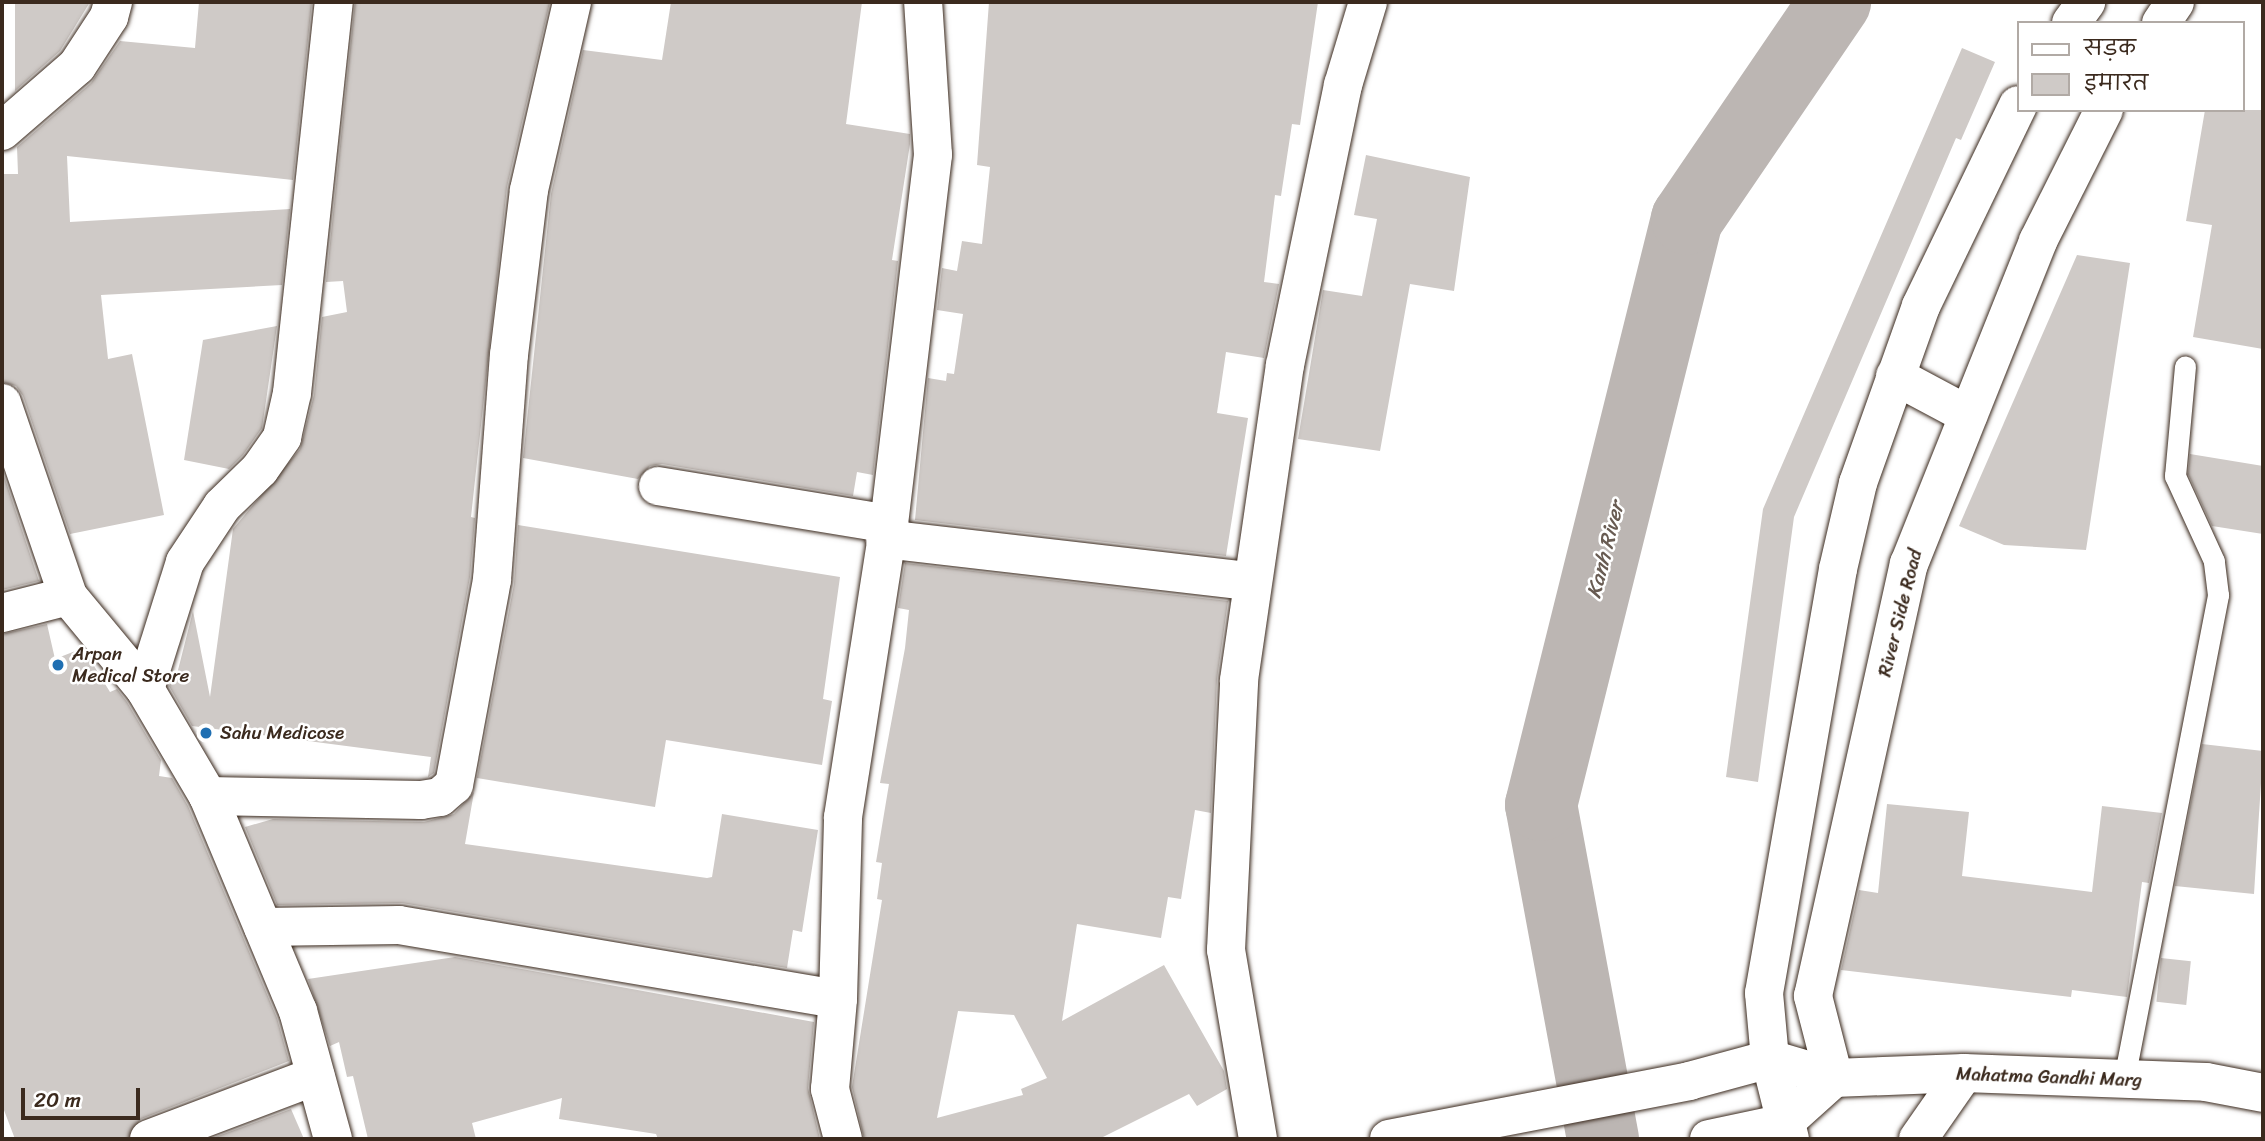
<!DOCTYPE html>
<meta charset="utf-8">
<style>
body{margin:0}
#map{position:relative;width:2265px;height:1141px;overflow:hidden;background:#fff;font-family:Sriracha,"Playpen Sans Deva",sans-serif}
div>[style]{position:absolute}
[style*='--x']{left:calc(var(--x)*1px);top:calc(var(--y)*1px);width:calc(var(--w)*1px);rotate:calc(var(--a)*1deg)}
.river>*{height:72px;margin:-36px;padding:0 36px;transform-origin:36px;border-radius:36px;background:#bcb6b3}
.building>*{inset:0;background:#cfcac7;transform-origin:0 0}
.roads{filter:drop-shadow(0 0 2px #3b2a1e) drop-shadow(0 0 2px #3b2a1e)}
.lane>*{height:21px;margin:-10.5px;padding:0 10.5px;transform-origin:10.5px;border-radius:10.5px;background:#fff}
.street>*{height:38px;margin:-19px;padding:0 19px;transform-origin:19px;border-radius:19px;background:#fff}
.secondary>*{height:38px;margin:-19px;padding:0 19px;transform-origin:19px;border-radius:19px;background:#fff}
.dots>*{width:19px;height:19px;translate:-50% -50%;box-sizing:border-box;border:4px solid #fff;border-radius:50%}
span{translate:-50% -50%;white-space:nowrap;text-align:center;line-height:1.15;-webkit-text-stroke:5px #fff;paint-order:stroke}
.street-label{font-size:19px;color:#3b2a1e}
.poi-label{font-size:19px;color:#3b2a1e}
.left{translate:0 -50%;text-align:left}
.water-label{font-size:21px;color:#685b52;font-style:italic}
.frame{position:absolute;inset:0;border:4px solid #3b2a1e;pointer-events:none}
.legend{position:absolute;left:2017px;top:21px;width:228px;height:91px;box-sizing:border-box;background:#fff;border:2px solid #b1aaa5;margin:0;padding:9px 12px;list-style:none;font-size:21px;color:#3b2a1e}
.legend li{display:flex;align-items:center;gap:14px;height:35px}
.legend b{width:35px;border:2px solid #b1aaa5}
.scale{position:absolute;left:21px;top:1088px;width:119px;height:32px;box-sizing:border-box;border:4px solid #3b2a1e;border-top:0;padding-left:9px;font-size:21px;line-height:24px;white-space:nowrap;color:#3b2a1e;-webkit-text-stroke:5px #fff;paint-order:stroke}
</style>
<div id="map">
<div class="river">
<i style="--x:1603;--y:1139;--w:340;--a:-100.5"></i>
<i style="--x:1541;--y:805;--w:604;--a:-76.01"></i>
<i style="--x:1687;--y:219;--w:263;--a:-55.7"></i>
</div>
<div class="building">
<i style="clip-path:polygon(15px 2px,90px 2px,60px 51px,15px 91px)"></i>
<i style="clip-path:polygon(199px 2px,312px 2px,293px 180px,67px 156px,70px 222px,290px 209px,282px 285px,101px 295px,108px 359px,132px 354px,164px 515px,70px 534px,23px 396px,16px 386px,2px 382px,2px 174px,18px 174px,17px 147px,91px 83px,120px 41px,195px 48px)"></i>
<i style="clip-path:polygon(355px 2px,550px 2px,507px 187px,471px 517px,475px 518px,470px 577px,434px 773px,428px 777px,431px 757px,192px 726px,169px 686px,177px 674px,193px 611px,210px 697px,233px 529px,300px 449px,314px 395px,322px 317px,347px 312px,343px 281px,326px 282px)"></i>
<i style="clip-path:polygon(671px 2px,862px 2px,846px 124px,910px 134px,910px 144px,892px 260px,898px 261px,873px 475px,857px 472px,853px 496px,662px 464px,650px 466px,638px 479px,523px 458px,551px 194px,583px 50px,662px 60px)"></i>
<i style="clip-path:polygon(989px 2px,1318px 2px,1300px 125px,1292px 124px,1281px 196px,1275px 195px,1264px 282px,1279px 284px,1264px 358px,1226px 352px,1217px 413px,1248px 418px,1226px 556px,915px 520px,928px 378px,946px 381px,947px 373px,954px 374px,963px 314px,937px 310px,942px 268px,957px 271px,962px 241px,982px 244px,990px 167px,977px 165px)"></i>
<i style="clip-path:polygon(1962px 48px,1995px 62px,1961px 140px,1956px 138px,1794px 517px,1758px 782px,1726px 777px,1763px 509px)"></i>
<i style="clip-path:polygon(2205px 110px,2263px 110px,2263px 349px,2193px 337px,2212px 225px,2186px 221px)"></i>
<i style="clip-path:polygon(1366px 155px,1470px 177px,1454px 291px,1410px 284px,1380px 451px,1298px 439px,1323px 290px,1362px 296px,1377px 219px,1354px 215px)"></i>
<i style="clip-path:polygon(2077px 255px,2130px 263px,2086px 550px,2004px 545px,1959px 526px)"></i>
<i style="clip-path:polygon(277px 326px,262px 428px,243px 455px,229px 469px,184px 460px,203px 340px)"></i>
<i style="clip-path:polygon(2190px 454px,2263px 466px,2263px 534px,2212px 526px,2188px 474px)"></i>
<i style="clip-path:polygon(2px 470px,39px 581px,2px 590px)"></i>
<i style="clip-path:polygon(518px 525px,840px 577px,823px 699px,832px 701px,822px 765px,666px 740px,655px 807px,477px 778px,514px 584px)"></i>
<i style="clip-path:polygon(evenodd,905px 563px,1228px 601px,1217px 679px,1211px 813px,1195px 810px,1181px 899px,1168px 897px,1161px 938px,1077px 924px,1062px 1021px,1164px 965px,1224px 1071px,1227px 1089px,1197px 1106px,1189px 1094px,1099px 1139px,864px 1139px,852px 1087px,882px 900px,877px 899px,882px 863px,876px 862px,889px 784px,880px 783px,905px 648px,909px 610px,898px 608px,905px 563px,958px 1011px,1014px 1015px,1047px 1078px,1021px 1089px,1023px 1095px,937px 1118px,958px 1011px)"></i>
<i style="clip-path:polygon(47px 624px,55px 659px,83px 648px,110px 692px,117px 689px,127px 702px,161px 760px,159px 776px,172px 778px,188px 806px,277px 1018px,289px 1061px,141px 1119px,128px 1139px,15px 1139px,2px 1105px,2px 634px)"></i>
<i style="clip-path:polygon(2202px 744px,2263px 751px,2254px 894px,2175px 886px)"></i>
<i style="clip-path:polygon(474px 792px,465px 844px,707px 878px,712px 877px,722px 814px,818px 830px,802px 932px,793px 930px,787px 968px,402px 903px,277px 905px,245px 827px,273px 819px,424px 822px,454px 814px)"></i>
<i style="clip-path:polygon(1887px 804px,1969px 812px,1962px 876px,2092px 892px,2102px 806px,2162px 813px,2149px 883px,2142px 882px,2127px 997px,2072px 990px,2071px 997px,1841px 970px,1859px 890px,1878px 893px)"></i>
<i style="clip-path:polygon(455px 957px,814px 1022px,808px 1088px,820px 1139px,658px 1139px,656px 1134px,559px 1119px,562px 1098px,472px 1123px,476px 1139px,368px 1139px,353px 1076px,347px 1077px,339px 1042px,330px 1046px,308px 979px)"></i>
<i style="left:2161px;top:958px;width:30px;height:44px;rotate:6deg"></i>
<i style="clip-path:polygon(291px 1109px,304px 1139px,210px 1139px)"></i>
</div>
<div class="roads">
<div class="lane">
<i style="--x:2124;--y:1079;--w:493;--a:-79"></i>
<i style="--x:2218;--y:595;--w:34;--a:-97"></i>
<i style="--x:2214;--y:561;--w:94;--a:-114.6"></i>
<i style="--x:2175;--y:476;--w:110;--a:-84.8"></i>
</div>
<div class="street">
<i style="--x:2;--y:131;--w:99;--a:-40.9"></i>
<i style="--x:77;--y:66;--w:59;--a:-56.9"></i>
<i style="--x:109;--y:17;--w:16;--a:-75"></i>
<i style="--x:2;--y:403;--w:204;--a:71.1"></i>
<i style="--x:68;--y:596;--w:121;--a:50.4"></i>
<i style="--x:145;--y:689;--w:124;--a:59.5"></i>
<i style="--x:208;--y:796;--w:233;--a:67.3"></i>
<i style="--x:298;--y:1011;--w:133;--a:74.7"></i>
<i style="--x:658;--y:486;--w:234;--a:9.3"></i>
<i style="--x:885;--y:539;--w:367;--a:6.6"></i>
<i style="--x:2;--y:613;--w:68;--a:-14.4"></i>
<i style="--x:145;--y:689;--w:133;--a:-72.5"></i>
<i style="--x:185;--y:562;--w:67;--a:-56.5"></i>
<i style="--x:222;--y:506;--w:53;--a:-44.2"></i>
<i style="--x:260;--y:469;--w:39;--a:-55"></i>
<i style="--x:282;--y:437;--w:45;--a:-77.2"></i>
<i style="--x:292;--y:393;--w:393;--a:-83.9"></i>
<i style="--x:208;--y:796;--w:213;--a:1.1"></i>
<i style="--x:421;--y:800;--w:19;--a:-9"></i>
<i style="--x:440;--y:797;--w:18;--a:-41"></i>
<i style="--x:454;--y:785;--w:208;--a:-79.5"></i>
<i style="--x:492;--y:580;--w:226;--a:-85.7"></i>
<i style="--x:509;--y:355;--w:166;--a:-83.1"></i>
<i style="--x:529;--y:190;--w:193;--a:-77.1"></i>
<i style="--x:263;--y:927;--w:136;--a:-0.8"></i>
<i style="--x:399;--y:925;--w:445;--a:9.6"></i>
<i style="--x:149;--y:1139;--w:178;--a:-20.7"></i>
<i style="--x:843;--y:1139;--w:52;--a:-104.6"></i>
<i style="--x:830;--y:1089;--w:90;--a:-84.9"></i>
<i style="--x:838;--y:999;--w:182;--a:-88.4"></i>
<i style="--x:843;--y:817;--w:297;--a:-81.1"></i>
<i style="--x:889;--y:524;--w:372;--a:-83.2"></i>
<i style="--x:933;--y:155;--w:153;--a:-93.7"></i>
<i style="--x:1258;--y:1139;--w:192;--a:-99.6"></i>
<i style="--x:1226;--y:950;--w:270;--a:-87.2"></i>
<i style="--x:1239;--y:680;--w:318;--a:-81.7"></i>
<i style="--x:1285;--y:365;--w:286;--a:-78.3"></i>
<i style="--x:1343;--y:85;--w:87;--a:-73.2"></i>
</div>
<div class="secondary">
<i style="--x:2071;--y:23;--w:26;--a:-54"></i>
<i style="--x:2161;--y:23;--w:25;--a:-56"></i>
<i style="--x:1895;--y:376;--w:83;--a:28.1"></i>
<i style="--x:1834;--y:1078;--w:85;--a:-104.4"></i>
<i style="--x:1813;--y:996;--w:443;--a:-77.5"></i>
<i style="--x:1909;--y:564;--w:348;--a:-68.2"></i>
<i style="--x:2038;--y:241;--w:147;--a:-63.3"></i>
<i style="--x:1389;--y:1139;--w:306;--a:-10.9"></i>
<i style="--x:1689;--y:1081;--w:84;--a:-15.2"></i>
<i style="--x:1770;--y:1059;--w:67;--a:16.5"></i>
<i style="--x:1834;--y:1078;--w:130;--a:-2.2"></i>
<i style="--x:1964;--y:1073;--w:242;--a:2.1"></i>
<i style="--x:2206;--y:1082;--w:58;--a:10.9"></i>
<i style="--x:1709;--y:1139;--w:77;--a:-12"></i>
<i style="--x:1784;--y:1123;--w:67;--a:-42"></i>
<i style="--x:1790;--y:1139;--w:82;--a:-104"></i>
<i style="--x:1770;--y:1059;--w:66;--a:-95.2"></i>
<i style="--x:1764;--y:993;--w:430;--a:-80.1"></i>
<i style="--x:1838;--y:569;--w:88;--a:-76.9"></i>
<i style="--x:1858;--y:483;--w:188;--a:-70.4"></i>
<i style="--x:1921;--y:306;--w:223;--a:-64.2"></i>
<i style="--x:1918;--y:1139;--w:80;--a:-55.1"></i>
</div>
</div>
<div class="dots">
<i style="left:58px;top:665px;background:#1f6fb2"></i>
<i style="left:206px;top:733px;background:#1f6fb2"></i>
</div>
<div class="street-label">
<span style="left:1900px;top:613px;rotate:-76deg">River Side Road</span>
<span style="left:2049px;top:1077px;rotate:2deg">Mahatma Gandhi Marg</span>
</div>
<div class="poi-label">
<span class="left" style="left:72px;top:665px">Arpan<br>Medical Store</span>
<span class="left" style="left:220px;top:733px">Sahu Medicose</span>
</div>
<div class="water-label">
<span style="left:1605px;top:550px;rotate:-76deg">Kanh River</span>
</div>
<div class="frame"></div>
<ul class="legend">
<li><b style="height:9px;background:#fff"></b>सड़क</li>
<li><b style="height:19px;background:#cfcac7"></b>इमारत</li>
</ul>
<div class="scale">20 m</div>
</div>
